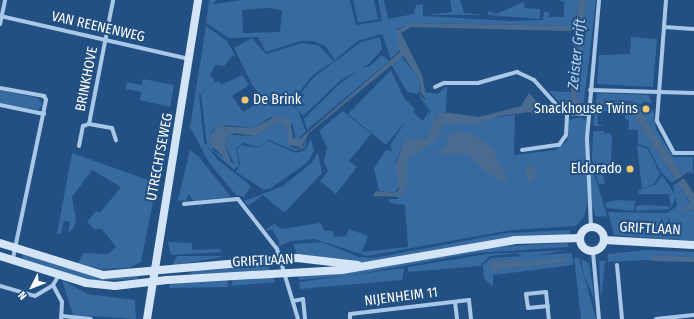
<!DOCTYPE html>
<style>
body{margin:0}
#map{position:relative;width:694px;height:319px;overflow:hidden;background:#225082;font-family:"Fira Sans Condensed",sans-serif}
div>[style]{position:absolute}
[style*='--x']{left:calc(var(--x)*1px);top:calc(var(--y)*1px);width:calc(var(--w)*1px);rotate:calc(var(--a)*1deg)}
.green>*{inset:0;background:#366aa0}
.water>*{inset:0;background:#496b8f}
.street>*{height:4px;margin:-2px;padding:0 2px;transform-origin:2px;border-radius:2px;background:#a9c8e8}
.secondary>*{height:8px;margin:-4px;padding:0 4px;transform-origin:4px;border-radius:4px;background:#d3e4f7}
.secondary>.ring{margin:-4px;padding:0;box-sizing:content-box;background:none;border:8px solid #d3e4f7;border-radius:50%}
.dots>*{width:11px;height:11px;translate:-50% -50%;box-sizing:border-box;border:2px solid #225082;border-radius:50%}
span{translate:-50% -50%;white-space:nowrap;text-align:center;line-height:1.15;-webkit-text-stroke:4px #225082;paint-order:stroke}
.street-label{font-size:14px;color:#fff}
.poi-label{font-size:14px;color:#fff}
.left{translate:0 -50%;text-align:left}
.right{translate:-100% -50%;text-align:right}
.water-label{font-size:15px;color:#b4d2f0;font-style:italic}
.north{position:absolute;left:12px;top:267px;width:40px;height:40px;-webkit-text-stroke:3px #225082;paint-order:stroke;rotate:228deg;font-size:11px;font-weight:700;line-height:16px;text-align:center;color:#fff}
.north::after{content:'';display:block;margin:auto;width:14px;height:18px;background:#fff;clip-path:polygon(50% 0,100% 100%,50% 72%,0 100%)}
</style>
<div id="map">
<div class="green">
<i style="clip-path:polygon(evenodd,209px 0,216px 0,213px 4px,243px 0,350px 0,356px 25px,382px 21px,378px 0,384px 0,388px 19px,414px 14px,416px 5px,423px 4px,423px 16px,511px 21px,543px 20px,544px 12px,549px 12px,549px 17px,564px 17px,564px 2px,559px 0,579px 0,574px 26px,413px 23px,397px 29px,402px 48px,391px 59px,382px 34px,358px 41px,335px 60px,325px 46px,313px 41px,301px 41px,266px 52px,258px 37px,229px 38px,206px 23px,209px 0,268px 8px,282px 10px,280px 32px,243px 33px,242px 10px,268px 8px)"></i>
<i style="clip-path:polygon(353px 0,374px 0,378px 19px,358px 23px)"></i>
<i style="clip-path:polygon(450px 0,460px 0,464px 13px,484px 15px,426px 15px,452px 12px)"></i>
<i style="clip-path:polygon(586px 0,596px 0,583px 110px,563px 106px,549px 91px,570px 92px,570px 104px,581px 101px,576px 96px)"></i>
<i style="clip-path:polygon(524px 2px,525px 8px,540px 9px,540px 19px,488px 15px,488px 11px,496px 14px)"></i>
<i style="clip-path:polygon(206px 26px,227px 41px,236px 57px,233px 55px,224px 66px,215px 65px,210px 75px,215px 81px,199px 95px,204px 142px,218px 160px,251px 186px,244px 197px,236px 195px,210px 164px,190px 127px)"></i>
<i style="clip-path:polygon(380px 37px,382px 49px,370px 63px,340px 81px,303px 116px,293px 103px,314px 77px,361px 42px)"></i>
<i style="clip-path:polygon(631px 37px,657px 39px,653px 87px,597px 84px,599px 55px,630px 54px)"></i>
<i style="clip-path:polygon(252px 38px,266px 54px,302px 43px,318px 45px,334px 61px,313px 75px,291px 102px,268px 103px,252px 85px,234px 48px)"></i>
<i style="clip-path:polygon(382px 55px,389px 61px,307px 130px,304px 119px,337px 86px,361px 68px,370px 66px)"></i>
<i style="clip-path:polygon(401px 56px,419px 78px,420px 91px,417px 94px,430px 111px,419px 141px,405px 141px,396px 161px,400px 185px,395px 193px,379px 191px,374px 168px,386px 150px,392px 151px,390px 145px,406px 121px,386px 145px,348px 114px,391px 70px,404px 98px,415px 109px,413px 112px,423px 121px,429px 111px,417px 94px,407px 92px,391px 64px)"></i>
<i style="clip-path:polygon(240px 71px,249px 85px,232px 96px,243px 112px,260px 102px,272px 106px,292px 105px,298px 110px,306px 132px,296px 141px,293px 125px,271px 117px,253px 128px,227px 125px,213px 130px,210px 136px,214px 151px,234px 164px,224px 142px,228px 135px,255px 136px,279px 122px,286px 126px,291px 147px,299px 149px,304px 145px,307px 135px,305px 148px,295px 151px,269px 140px,258px 147px,243px 143px,236px 148px,239px 165px,234px 170px,207px 146px,201px 94px,211px 84px,219px 81px,221px 85px,242px 75px)"></i>
<i style="clip-path:polygon(143px 79px,174px 85px,170px 107px,140px 100px,141px 92px,126px 89px,127px 82px,142px 85px)"></i>
<i style="clip-path:polygon(447px 86px,446px 111px,436px 117px,429px 136px,420px 141px,419px 135px,431px 111px,418px 94px,426px 100px,425px 92px,438px 94px)"></i>
<i style="clip-path:polygon(0 90px,38px 98px,43px 105px,38px 110px,0 103px)"></i>
<i style="clip-path:polygon(597px 93px,649px 95px,652px 104px,645px 101px,639px 105px,646px 114px,652px 110px,654px 113px,656px 129px,673px 157px,693px 157px,693px 174px,688px 172px,683px 176px,632px 101px,600px 100px,600px 107px,629px 109px,676px 180px,672px 183px,661px 172px,648px 147px,638px 144px,638px 130px,628px 130px,629px 120px,625px 119px,625px 112px,598px 111px,598px 124px,604px 126px,593px 126px)"></i>
<i style="clip-path:polygon(343px 111px,371px 134px,349px 161px,357px 167px,336px 194px,320px 181px,328px 171px,324px 162px,327px 147px,319px 131px)"></i>
<i style="clip-path:polygon(515px 115px,514px 155px,556px 150px,567px 141px,569px 120px,581px 117px,586px 121px,587px 204px,584px 217px,576px 226px,511px 230px,367px 256px,315px 239px,291px 241px,278px 247px,279px 241px,272px 229px,268px 231px,266px 229px,274px 224px,282px 229px,320px 223px,325px 231px,333px 231px,334px 237px,346px 236px,349px 229px,368px 236px,362px 252px,408px 247px,405px 205px,390px 203px,389px 199px,398px 199px,406px 160px,435px 139px,444px 124px)"></i>
<i style="clip-path:polygon(593px 131px,604px 131px,605px 135px,608px 132px,612px 136px,611px 167px,603px 175px,605px 183px,599px 185px,592px 159px)"></i>
<i style="clip-path:polygon(591px 132px,590px 159px,607px 216px,596px 217px,592px 205px,589px 159px)"></i>
<i style="clip-path:polygon(311px 139px,314px 151px,308px 162px,271px 188px,264px 190px,236px 172px,240px 164px,237px 149px,241px 145px,258px 148px,268px 141px,296px 153px,305px 150px)"></i>
<i style="clip-path:polygon(637px 145px,648px 149px,660px 174px,654px 184px,642px 189px)"></i>
<i style="clip-path:polygon(190px 150px,199px 157px,231px 197px,194px 201px,188px 194px,186px 201px,178px 200px)"></i>
<i style="clip-path:polygon(72px 153px,148px 180px,153px 169px,159px 172px,141px 262px,128px 268px,101px 269px,78px 263px,83px 253px,108px 254px,116px 247px,102px 229px,94px 229px,87px 222px,96px 211px,100px 213px,121px 187px,92px 170px,72px 197px,76px 221px,73px 229px,68px 233px,70px 222px,64px 221px,61px 234px,57px 234px)"></i>
<i style="clip-path:polygon(318px 153px,322px 173px,287px 210px,283px 212px,263px 195px,248px 206px,244px 201px,283px 186px,311px 163px)"></i>
<i style="clip-path:polygon(662px 175px,676px 196px,671px 209px,669px 194px,639px 194px,639px 190px,655px 185px)"></i>
<i style="clip-path:polygon(677px 183px,691px 205px,681px 208px,686px 212px,694px 209px,694px 241px,614px 235px,608px 212px,667px 213px,677px 206px,673px 185px)"></i>
<i style="clip-path:polygon(616px 200px,635px 201px,634px 211px,607px 208px,605px 203px)"></i>
<i style="clip-path:polygon(641px 205px,668px 206px,670px 209px,636px 211px,636px 206px)"></i>
<i style="clip-path:polygon(570px 230px,569px 235px,495px 240px,363px 263px,298px 257px,293px 244px,322px 242px,359px 257px,373px 258px,507px 233px)"></i>
<i style="clip-path:polygon(168px 242px,192px 243px,192px 250px,220px 249px,222px 252px,171px 255px)"></i>
<i style="clip-path:polygon(567px 243px,569px 247px,475px 253px,353px 275px,299px 280px,299px 274px,488px 247px)"></i>
<i style="clip-path:polygon(569px 250px,524px 257px,517px 253px,490px 256px,480px 266px,408px 272px,408px 267px,486px 254px)"></i>
<i style="clip-path:polygon(645px 250px,694px 252px,694px 257px,654px 255px,660px 261px,694px 265px,649px 260px,608px 262px,608px 254px)"></i>
<i style="clip-path:polygon(evenodd,572px 253px,573px 265px,493px 275px,493px 287px,484px 278px,483px 265px,491px 258px,572px 253px,515px 259px,524px 262px,566px 262px,502px 269px,496px 273px,495px 261px,515px 259px)"></i>
<i style="clip-path:polygon(23px 254px,65px 266px,138px 275px,138px 279px,92px 281px,22px 258px)"></i>
<i style="clip-path:polygon(177px 256px,222px 256px,222px 257px,172px 266px)"></i>
<i style="clip-path:polygon(574px 257px,579px 258px,596px 319px,581px 319px)"></i>
<i style="clip-path:polygon(581px 259px,589px 263px,595px 301px,584px 275px)"></i>
<i style="clip-path:polygon(599px 261px,605px 261px,601px 301px)"></i>
<i style="clip-path:polygon(267px 263px,271px 272px,192px 277px,191px 271px)"></i>
<i style="clip-path:polygon(404px 268px,402px 280px,300px 289px,299px 282px)"></i>
<i style="clip-path:polygon(272px 275px,275px 282px,231px 286px,233px 280px)"></i>
<i style="clip-path:polygon(62px 280px,88px 294px,135px 300px,136px 319px,73px 315px)"></i>
<i style="clip-path:polygon(227px 280px,228px 287px,169px 288px,170px 283px)"></i>
</div>
<div class="water">
<i style="clip-path:polygon(579px 0,586px 0,576px 96px,581px 101px,580px 106px,570px 104px,574px 31px,411px 27px,401px 33px,422px 75px,427px 100px,421px 93px,419px 78px,403px 56px,309px 133px,301px 148px,288px 144px,286px 126px,279px 122px,255px 136px,235px 133px,226px 137px,225px 145px,232px 165px,211px 145px,210px 136px,218px 126px,253px 128px,277px 116px,290px 120px,293px 138px,300px 139px,400px 52px,396px 31px,411px 23px,574px 26px)"></i>
<i style="clip-path:polygon(529px 93px,544px 110px,535px 115px,529px 112px,500px 116px,474px 125px,444px 124px,435px 141px,407px 160px,407px 187px,400px 197px,373px 196px,376px 191px,395px 193px,399px 190px,396px 164px,405px 140px,427px 138px,434px 120px,442px 112px,479px 117px,521px 106px)"></i>
<i style="clip-path:polygon(600px 100px,635px 103px,683px 176px,676px 180px,629px 109px,599px 106px)"></i>
<i style="clip-path:polygon(458px 131px,473px 134px,492px 148px,510px 184px,485px 172px,468px 154px,434px 155px,446px 148px,448px 136px)"></i>
<i style="clip-path:polygon(531px 165px,537px 171px,531px 184px,525px 175px,527px 166px)"></i>
<i style="clip-path:polygon(684px 178px,694px 194px,694px 209px,685px 212px,681px 208px,691px 204px,677px 183px)"></i>
<i style="clip-path:polygon(654px 255px,694px 257px,694px 262px,654px 261px,651px 258px)"></i>
<i style="clip-path:polygon(566px 258px,567px 262px,502px 269px,495px 273px,488px 265px,495px 261px,515px 259px,525px 262px)"></i>
</div>
<div class="street">
<i style="--x:666;--y:0;--w:121;--a:94.3"></i>
<i style="--x:657;--y:121;--w:36;--a:62"></i>
<i style="--x:674;--y:153;--w:20;--a:0"></i>
<i style="--x:0;--y:16;--w:194;--a:12.8"></i>
<i style="--x:0;--y:24;--w:25;--a:-78"></i>
<i style="--x:664;--y:27;--w:30;--a:4"></i>
<i style="--x:435;--y:87;--w:10;--a:-24"></i>
<i style="--x:444;--y:83;--w:34;--a:0"></i>
<i style="--x:478;--y:83;--w:41;--a:-15.8"></i>
<i style="--x:517;--y:72;--w:19;--a:25"></i>
<i style="--x:534;--y:80;--w:36;--a:48"></i>
<i style="--x:558;--y:107;--w:11;--a:34"></i>
<i style="--x:567;--y:113;--w:21;--a:3"></i>
<i style="--x:0;--y:88;--w:45;--a:10.3"></i>
<i style="--x:44;--y:96;--w:4;--a:63"></i>
<i style="--x:46;--y:100;--w:161;--a:101.8"></i>
<i style="--x:590;--y:90;--w:104;--a:1.7"></i>
<i style="--x:0;--y:105;--w:45;--a:11.6"></i>
<i style="--x:89;--y:124;--w:23;--a:10"></i>
<i style="--x:112;--y:128;--w:13;--a:72"></i>
<i style="--x:79;--y:146;--w:20;--a:-79"></i>
<i style="--x:83;--y:126;--w:6;--a:-18"></i>
<i style="--x:89;--y:124;--w:126;--a:-79"></i>
<i style="--x:522;--y:150;--w:37;--a:-8"></i>
<i style="--x:559;--y:145;--w:12;--a:-55"></i>
<i style="--x:566;--y:135;--w:22;--a:-87"></i>
<i style="--x:184;--y:204;--w:54;--a:-5.3"></i>
<i style="--x:238;--y:199;--w:63;--a:52"></i>
<i style="--x:277;--y:249;--w:73;--a:73.3"></i>
<i style="--x:591;--y:227;--w:89;--a:-92.6"></i>
<i style="--x:587;--y:138;--w:139;--a:-85"></i>
<i style="--x:593;--y:252;--w:67;--a:84.9"></i>
<i style="--x:617;--y:265;--w:54;--a:84.7"></i>
<i style="--x:59;--y:275;--w:12;--a:121"></i>
<i style="--x:53;--y:285;--w:19;--a:62"></i>
<i style="--x:62;--y:302;--w:17;--a:93"></i>
<i style="--x:0;--y:286;--w:36;--a:16"></i>
<i style="--x:35;--y:296;--w:21;--a:-31"></i>
<i style="--x:293;--y:301;--w:10;--a:-11"></i>
<i style="--x:303;--y:299;--w:20;--a:84"></i>
<i style="--x:455;--y:302;--w:17;--a:83"></i>
<i style="--x:548;--y:306;--w:20;--a:174"></i>
<i style="--x:528;--y:308;--w:14;--a:-98"></i>
<i style="--x:526;--y:294;--w:20;--a:-6"></i>
<i style="--x:546;--y:292;--w:27;--a:84"></i>
<i style="--x:62;--y:316;--w:29;--a:6"></i>
<i style="--x:350;--y:319;--w:5;--a:-90"></i>
<i style="--x:350;--y:314;--w:120;--a:-6.7"></i>
<i style="--x:469;--y:300;--w:19;--a:84"></i>
<i style="--x:656;--y:319;--w:38;--a:-6"></i>
</div>
<div class="secondary">
<i class="ring" style="left:580px;top:227px;width:16px;height:16px"></i>
<i style="--x:604;--y:240;--w:90;--a:3.2"></i>
<i style="--x:0;--y:243;--w:108;--a:17.3"></i>
<i style="--x:103;--y:275;--w:195;--a:-5"></i>
<i style="--x:297;--y:258;--w:61;--a:6.5"></i>
<i style="--x:0;--y:256;--w:90;--a:17.4"></i>
<i style="--x:86;--y:283;--w:29;--a:6"></i>
<i style="--x:115;--y:286;--w:52;--a:-6.6"></i>
<i style="--x:167;--y:280;--w:175;--a:-3.3"></i>
<i style="--x:342;--y:270;--w:176;--a:-9.8"></i>
<i style="--x:515;--y:240;--w:65;--a:-1.8"></i>
<i style="--x:147;--y:319;--w:323;--a:-80.9"></i>
</div>
<div class="dots">
<i style="left:245px;top:100px;background:#f4c66b"></i>
<i style="left:646px;top:109px;background:#f4c66b"></i>
<i style="left:630px;top:169px;background:#f4c66b"></i>
</div>
<div class="street-label">
<span style="left:98px;top:27px;rotate:13deg">VAN REENENWEG</span>
<span style="left:87px;top:79px;rotate:-79deg">BRINKHOVE</span>
<span style="left:160px;top:157px;rotate:-79deg">UTRECHTSEWEG</span>
<span style="left:650px;top:229px;rotate:3deg">GRIFTLAAN</span>
<span style="left:263px;top:261px;rotate:-3deg">GRIFTLAAN</span>
<span style="left:401px;top:297px;rotate:-7deg">NIJENHEIM 11</span>
</div>
<div class="poi-label">
<span class="left" style="left:253px;top:100px">De Brink</span>
<span class="right" style="left:638px;top:109px">Snackhouse Twins</span>
<span class="right" style="left:622px;top:169px">Eldorado</span>
</div>
<div class="water-label">
<span style="left:577px;top:54px;rotate:-84deg">Zeister Grift</span>
</div>
<div class="north">N</div>
</div>
